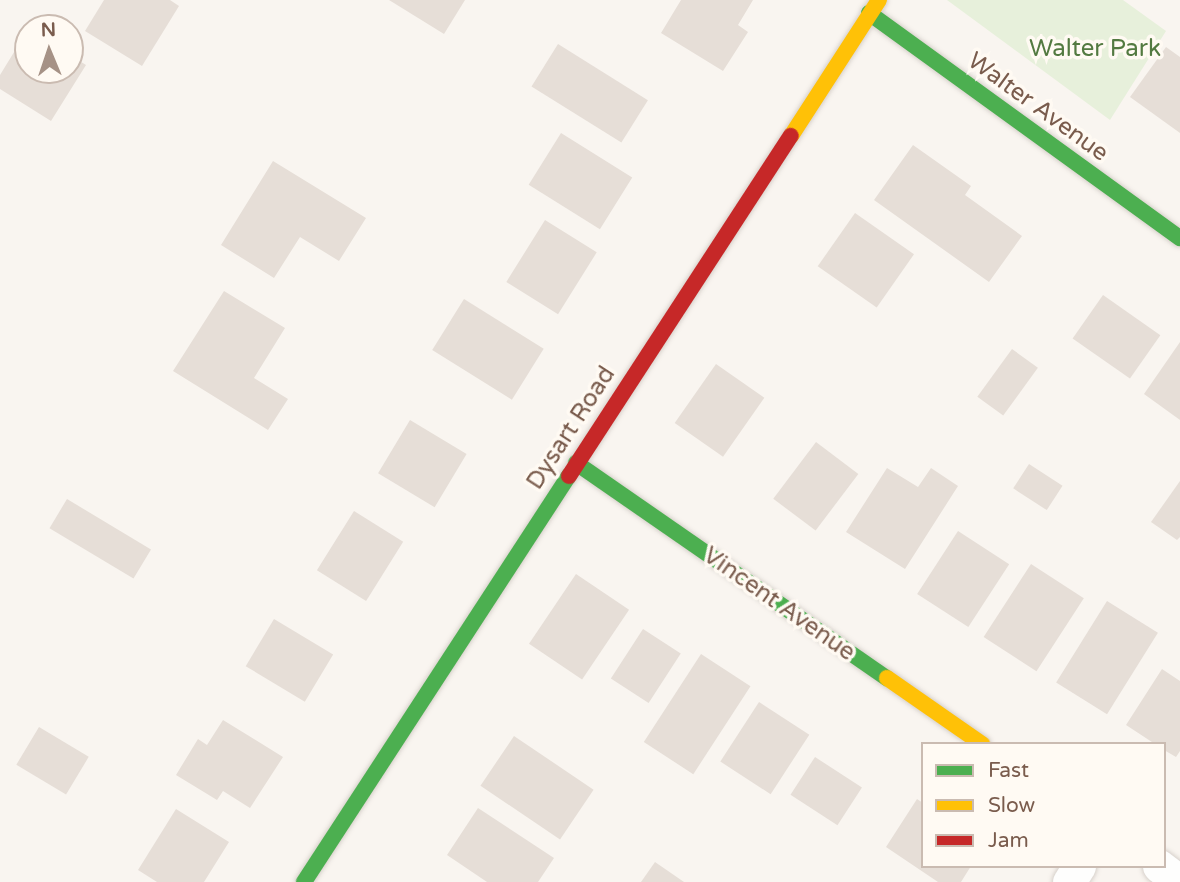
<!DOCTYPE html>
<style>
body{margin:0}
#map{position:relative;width:1180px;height:882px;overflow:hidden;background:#f9f5f0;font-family:"Varela Round",sans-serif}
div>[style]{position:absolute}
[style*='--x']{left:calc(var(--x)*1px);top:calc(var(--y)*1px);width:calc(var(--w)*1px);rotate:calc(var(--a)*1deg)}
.green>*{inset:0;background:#e7f0db}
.building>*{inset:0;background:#e6ded7;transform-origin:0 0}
.roads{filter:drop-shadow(0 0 2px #d7d1cb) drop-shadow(0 0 2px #d7d1cb)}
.street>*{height:33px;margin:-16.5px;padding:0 16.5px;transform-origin:16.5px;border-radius:16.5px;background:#fefefd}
.fast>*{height:16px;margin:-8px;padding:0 8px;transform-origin:8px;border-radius:8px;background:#4caf50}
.slow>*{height:16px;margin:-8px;padding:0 8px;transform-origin:8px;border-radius:8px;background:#ffc107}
.jam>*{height:16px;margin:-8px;padding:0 8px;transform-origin:8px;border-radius:8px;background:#c62828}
span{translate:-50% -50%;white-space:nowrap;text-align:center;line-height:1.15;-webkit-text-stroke:7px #fffaf3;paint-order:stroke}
.park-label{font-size:24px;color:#537a41}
.street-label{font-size:24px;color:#7a5c4d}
.legend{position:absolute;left:921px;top:742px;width:245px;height:126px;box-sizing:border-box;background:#fffaf3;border:2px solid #cabbb1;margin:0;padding:9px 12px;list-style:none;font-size:21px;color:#7a5c4d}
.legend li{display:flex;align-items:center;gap:14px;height:35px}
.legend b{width:35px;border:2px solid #cabbb1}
.north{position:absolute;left:14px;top:14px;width:70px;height:70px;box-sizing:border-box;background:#fffaf3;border:2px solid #cabbb1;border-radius:50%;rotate:358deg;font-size:19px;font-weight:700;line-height:28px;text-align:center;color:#7a5c4d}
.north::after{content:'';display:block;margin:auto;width:24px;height:32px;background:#a69286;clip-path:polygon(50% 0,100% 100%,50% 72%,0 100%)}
</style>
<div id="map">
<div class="green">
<i style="clip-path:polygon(947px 0,1123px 0,1166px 31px,1110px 120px)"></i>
</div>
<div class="building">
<i style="clip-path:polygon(104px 0,170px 0,179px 6px,142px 66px,85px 31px)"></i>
<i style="clip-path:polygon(389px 0,465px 0,444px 34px)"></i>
<i style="clip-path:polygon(681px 0,753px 0,738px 25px,748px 32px,723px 71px,661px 33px)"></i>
<i style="clip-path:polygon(19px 44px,28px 49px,28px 70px,70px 70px,70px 55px,86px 65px,51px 121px,0 89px,0 75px)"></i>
<i style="left:558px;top:44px;width:106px;height:50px;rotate:32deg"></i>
<i style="clip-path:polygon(1166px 47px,1180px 57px,1180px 133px,1130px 97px)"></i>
<i style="left:561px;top:133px;width:84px;height:61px;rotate:32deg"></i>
<i style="clip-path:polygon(913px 145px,971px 186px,965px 195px,1022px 236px,989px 282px,874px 200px)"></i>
<i style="clip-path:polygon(273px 161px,366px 218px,339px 261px,300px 237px,274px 278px,221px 245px)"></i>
<i style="left:855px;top:213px;width:72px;height:65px;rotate:35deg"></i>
<i style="left:545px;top:220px;width:61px;height:73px;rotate:32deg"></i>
<i style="clip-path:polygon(224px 291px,285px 328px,254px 378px,288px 399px,268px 430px,173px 371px)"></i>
<i style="left:1103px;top:295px;width:70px;height:53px;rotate:35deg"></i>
<i style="left:464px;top:299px;width:94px;height:60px;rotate:32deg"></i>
<i style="clip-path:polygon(1180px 342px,1180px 420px,1144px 394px)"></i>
<i style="left:1012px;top:349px;width:32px;height:59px;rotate:36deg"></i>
<i style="left:716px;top:364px;width:59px;height:72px;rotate:35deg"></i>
<i style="left:410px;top:420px;width:66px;height:62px;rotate:31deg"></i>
<i style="left:816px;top:442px;width:53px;height:71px;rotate:37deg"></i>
<i style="left:1029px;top:464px;width:40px;height:29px;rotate:33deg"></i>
<i style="clip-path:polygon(887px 468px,918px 487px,931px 468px,958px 486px,905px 569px,846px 532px)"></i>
<i style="clip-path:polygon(1180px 481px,1180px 537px,1177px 540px,1151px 522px)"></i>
<i style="left:67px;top:499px;width:98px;height:34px;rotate:31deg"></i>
<i style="left:354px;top:511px;width:58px;height:70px;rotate:32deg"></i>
<i style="left:958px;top:531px;width:61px;height:75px;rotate:33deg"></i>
<i style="left:1031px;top:564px;width:63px;height:87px;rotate:33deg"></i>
<i style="left:576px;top:574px;width:64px;height:84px;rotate:34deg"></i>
<i style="left:1107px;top:601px;width:60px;height:96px;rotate:32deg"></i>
<i style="left:274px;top:619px;width:69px;height:55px;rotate:31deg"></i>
<i style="left:643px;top:629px;width:45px;height:59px;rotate:33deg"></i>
<i style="left:701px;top:654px;width:59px;height:105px;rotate:33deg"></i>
<i style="clip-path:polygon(1162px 669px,1180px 681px,1180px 751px,1176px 757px,1164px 750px,1164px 744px,1155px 744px,1126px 725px)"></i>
<i style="left:759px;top:702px;width:60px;height:71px;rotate:33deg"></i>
<i style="clip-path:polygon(223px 720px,283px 757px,250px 808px,223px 791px,217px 800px,176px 775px,198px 739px,207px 745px)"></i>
<i style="left:39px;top:727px;width:58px;height:44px;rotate:31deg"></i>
<i style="left:514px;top:736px;width:96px;height:60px;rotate:34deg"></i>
<i style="left:815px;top:757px;width:56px;height:45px;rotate:33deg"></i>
<i style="clip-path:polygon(917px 799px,923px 803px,923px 866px,971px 866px,961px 882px,938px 882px,886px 847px)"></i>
<i style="clip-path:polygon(478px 808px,554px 858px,538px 882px,487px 882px,447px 855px)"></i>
<i style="clip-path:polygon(176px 809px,229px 842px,204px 882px,157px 882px,138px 870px)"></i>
<i style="clip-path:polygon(655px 862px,684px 882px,641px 882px)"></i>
</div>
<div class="roads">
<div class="street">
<i style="--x:1159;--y:866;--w:26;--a:37"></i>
<i style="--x:1069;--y:882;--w:19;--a:-58"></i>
</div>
<div class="fast">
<i style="--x:869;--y:13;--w:384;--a:35.9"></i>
<i style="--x:576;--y:463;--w:378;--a:34.7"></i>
<i style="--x:304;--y:882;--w:485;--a:-56.9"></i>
</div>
<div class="slow">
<i style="--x:791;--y:136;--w:162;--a:-57.1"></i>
<i style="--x:887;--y:678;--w:116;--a:34.8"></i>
</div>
<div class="jam">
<i style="--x:569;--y:476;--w:406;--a:-56.9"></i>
</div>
</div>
<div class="park-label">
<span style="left:1095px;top:49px">Walter Park</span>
</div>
<div class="street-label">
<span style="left:1038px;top:107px;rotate:36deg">Walter Avenue</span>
<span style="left:571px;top:428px;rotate:-57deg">Dysart Road</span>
<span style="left:779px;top:604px;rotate:35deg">Vincent Avenue</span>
</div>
<ul class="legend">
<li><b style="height:9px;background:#4caf50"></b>Fast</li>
<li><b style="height:9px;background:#ffc107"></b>Slow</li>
<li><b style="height:9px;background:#c62828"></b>Jam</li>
</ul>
<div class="north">N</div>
</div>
